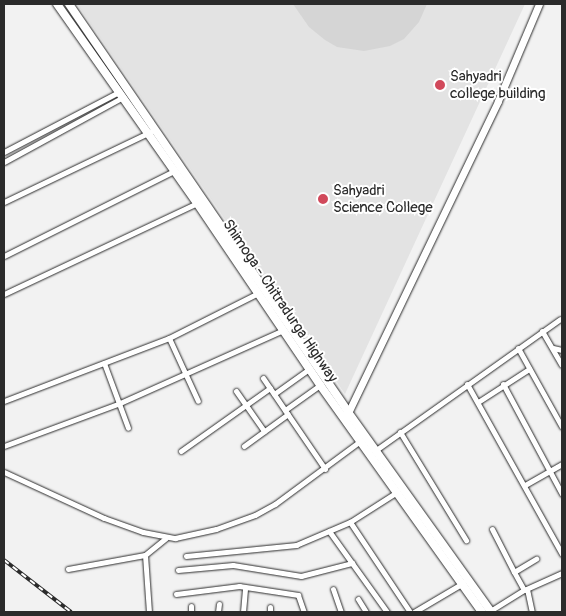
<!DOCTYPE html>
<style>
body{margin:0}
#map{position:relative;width:566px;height:616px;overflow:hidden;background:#f2f2f2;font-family:Pangolin,sans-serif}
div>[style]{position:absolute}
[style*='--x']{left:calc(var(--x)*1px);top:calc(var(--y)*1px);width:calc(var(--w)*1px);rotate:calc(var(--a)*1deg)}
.built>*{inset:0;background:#e3e3e3}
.green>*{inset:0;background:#d5d5d5}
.roads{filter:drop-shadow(0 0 1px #2b2b2b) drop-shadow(0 0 1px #2b2b2b)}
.street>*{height:5px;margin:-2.5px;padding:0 2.5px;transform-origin:2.5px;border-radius:2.5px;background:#fff}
.secondary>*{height:7px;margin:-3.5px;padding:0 3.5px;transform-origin:3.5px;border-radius:3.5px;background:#fff}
.primary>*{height:8px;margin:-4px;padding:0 4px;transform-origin:4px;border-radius:4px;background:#fff}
.rail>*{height:4px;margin-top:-2px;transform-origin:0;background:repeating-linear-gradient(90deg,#fff 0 5.5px,#2b2b2b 0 11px);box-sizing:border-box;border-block:1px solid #2b2b2b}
.dots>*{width:14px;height:14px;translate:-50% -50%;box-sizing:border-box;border:2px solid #fff;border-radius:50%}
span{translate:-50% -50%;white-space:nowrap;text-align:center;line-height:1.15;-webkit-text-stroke:4px #fff;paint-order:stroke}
.poi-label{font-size:15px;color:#2b2b2b}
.left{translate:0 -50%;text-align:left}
.street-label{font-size:15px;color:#2b2b2b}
.frame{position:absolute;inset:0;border:5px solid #2b2b2b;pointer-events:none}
</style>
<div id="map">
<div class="built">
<i style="clip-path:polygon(77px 4px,525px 4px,345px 394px)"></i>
</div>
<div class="green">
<i style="clip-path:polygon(293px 4px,427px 4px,419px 22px,404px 39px,390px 46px,364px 51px,337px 47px,325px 40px,309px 27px)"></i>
</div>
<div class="roads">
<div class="street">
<i style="--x:4;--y:152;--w:130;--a:-27.6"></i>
<i style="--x:4;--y:162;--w:136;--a:-28.6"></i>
<i style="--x:4;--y:202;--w:162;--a:-25.6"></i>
<i style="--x:4;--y:256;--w:190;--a:-26.6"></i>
<i style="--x:4;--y:294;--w:213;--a:-25.2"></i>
<i style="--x:542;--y:331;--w:39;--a:60"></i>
<i style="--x:169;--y:338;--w:69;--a:65.3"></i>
<i style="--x:518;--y:348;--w:90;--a:60.9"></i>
<i style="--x:553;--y:348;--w:9;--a:13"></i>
<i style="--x:104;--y:363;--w:69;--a:69.7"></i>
<i style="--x:263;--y:378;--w:110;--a:55.7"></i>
<i style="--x:467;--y:384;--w:195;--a:60.8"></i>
<i style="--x:503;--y:384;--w:125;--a:61.8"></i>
<i style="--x:236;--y:391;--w:49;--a:55"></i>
<i style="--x:274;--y:394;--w:43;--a:-35.5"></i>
<i style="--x:4;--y:401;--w:177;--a:-20.9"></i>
<i style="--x:169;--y:338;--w:100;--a:-26.8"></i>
<i style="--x:478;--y:402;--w:61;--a:-32.9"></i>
<i style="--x:285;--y:410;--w:43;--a:-35.5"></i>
<i style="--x:400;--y:432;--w:127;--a:58.6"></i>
<i style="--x:4;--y:446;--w:124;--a:-20.3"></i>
<i style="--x:120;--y:403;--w:179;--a:-24.1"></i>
<i style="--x:244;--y:446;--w:54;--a:-36"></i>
<i style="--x:376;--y:450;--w:226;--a:-35.4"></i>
<i style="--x:181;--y:451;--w:109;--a:-35.3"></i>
<i style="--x:4;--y:472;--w:110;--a:24.7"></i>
<i style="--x:104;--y:518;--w:41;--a:19.7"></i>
<i style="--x:143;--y:532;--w:33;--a:11"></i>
<i style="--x:175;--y:538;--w:42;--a:-12.4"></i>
<i style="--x:216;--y:529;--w:41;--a:-19.7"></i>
<i style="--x:255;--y:515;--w:23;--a:-29"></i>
<i style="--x:275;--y:504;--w:106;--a:-36.5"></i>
<i style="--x:525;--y:485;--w:43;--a:-29.6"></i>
<i style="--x:350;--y:522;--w:108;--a:56.3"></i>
<i style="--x:492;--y:529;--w:48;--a:62.9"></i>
<i style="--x:329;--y:531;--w:100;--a:54.4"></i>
<i style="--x:186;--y:556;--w:111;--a:-5.7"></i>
<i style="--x:296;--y:545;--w:59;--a:-23.1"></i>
<i style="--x:350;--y:522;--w:56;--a:-32.6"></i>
<i style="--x:68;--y:569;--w:78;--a:-10.3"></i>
<i style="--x:178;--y:570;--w:55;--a:-5.2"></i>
<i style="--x:233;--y:565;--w:69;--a:9.2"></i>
<i style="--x:301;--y:576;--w:53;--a:-14.3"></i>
<i style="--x:333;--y:589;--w:24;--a:71"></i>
<i style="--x:527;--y:589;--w:24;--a:78"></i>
<i style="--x:524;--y:590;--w:21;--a:-119"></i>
<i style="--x:514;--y:572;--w:26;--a:-31"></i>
<i style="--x:176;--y:594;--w:64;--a:-7.2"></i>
<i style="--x:239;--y:586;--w:60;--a:8.7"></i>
<i style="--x:298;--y:595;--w:18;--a:71"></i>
<i style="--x:358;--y:599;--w:15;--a:58"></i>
<i style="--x:490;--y:611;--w:40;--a:-32"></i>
<i style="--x:524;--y:590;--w:42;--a:-24.1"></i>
<i style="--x:149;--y:612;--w:57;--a:-94"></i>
<i style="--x:145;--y:555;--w:27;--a:-39"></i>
<i style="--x:191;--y:612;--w:6;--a:-90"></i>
<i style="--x:218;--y:612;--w:8;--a:-83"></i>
<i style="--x:243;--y:612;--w:24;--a:-85"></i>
<i style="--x:270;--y:612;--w:5;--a:-90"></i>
<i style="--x:414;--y:612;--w:57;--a:-30.6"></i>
</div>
<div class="secondary">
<i style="--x:347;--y:415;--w:348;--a:-64.3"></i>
<i style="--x:498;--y:101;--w:105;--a:-67.1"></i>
</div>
<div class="primary">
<i style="--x:57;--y:4;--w:243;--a:54.9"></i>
<i style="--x:197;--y:203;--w:220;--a:55.9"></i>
<i style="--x:320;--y:385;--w:279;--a:54.5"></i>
<i style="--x:69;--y:4;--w:494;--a:55.6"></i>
<i style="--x:348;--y:412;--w:246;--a:54.4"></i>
</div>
</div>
<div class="rail">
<i style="--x:4;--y:560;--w:85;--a:37.8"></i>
</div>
<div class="dots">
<i style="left:440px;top:85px;background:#d1495b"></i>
<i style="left:323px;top:199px;background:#d1495b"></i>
</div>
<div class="poi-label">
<span class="left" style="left:450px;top:85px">Sahyadri<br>college building</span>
<span class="left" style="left:333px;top:199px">Sahyadri<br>Science College</span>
</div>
<div class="street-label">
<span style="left:280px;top:301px;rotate:56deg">Shimoga - Chitradurga Highway</span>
</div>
<div class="frame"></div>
</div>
